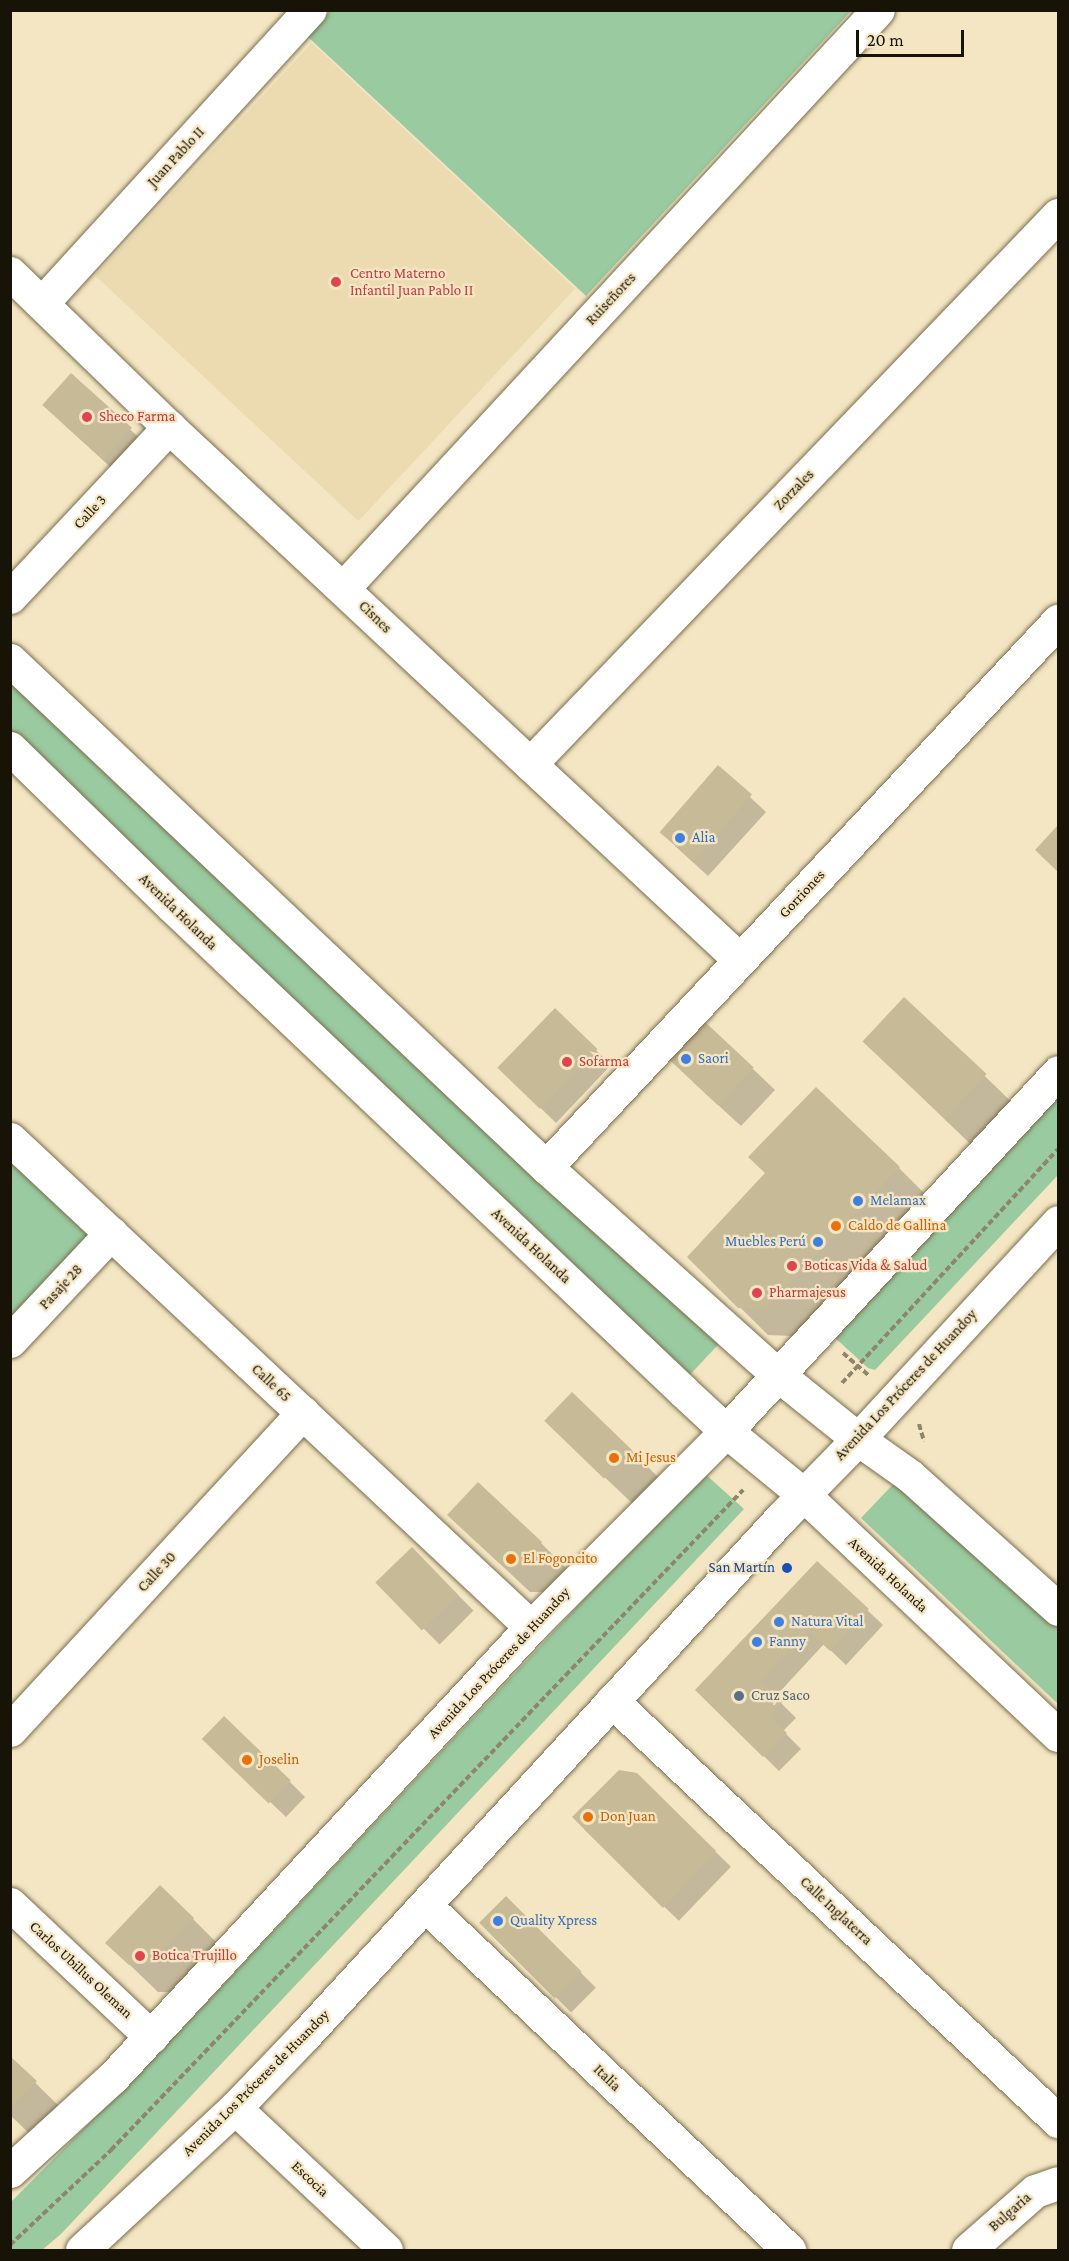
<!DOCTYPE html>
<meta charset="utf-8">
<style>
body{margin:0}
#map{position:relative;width:1069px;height:2261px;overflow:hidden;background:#f4e6c3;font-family:"Crimson Pro",serif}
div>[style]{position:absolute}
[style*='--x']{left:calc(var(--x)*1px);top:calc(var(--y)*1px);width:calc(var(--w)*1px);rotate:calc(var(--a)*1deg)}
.built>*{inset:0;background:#ecdbb0;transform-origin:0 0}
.green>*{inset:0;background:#9acaa0;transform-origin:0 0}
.shadow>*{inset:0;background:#0003;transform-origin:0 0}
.building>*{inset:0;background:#c7ba97;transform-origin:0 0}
.path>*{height:4px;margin-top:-2px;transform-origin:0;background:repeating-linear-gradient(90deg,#8f856d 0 6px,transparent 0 9px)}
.roads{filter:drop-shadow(0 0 2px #796d4d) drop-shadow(0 0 2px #796d4d)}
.minor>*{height:33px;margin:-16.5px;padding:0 16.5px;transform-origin:16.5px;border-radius:16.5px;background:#fff}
.major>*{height:33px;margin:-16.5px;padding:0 16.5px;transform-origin:16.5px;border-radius:16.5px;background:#fff}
.dots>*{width:16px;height:16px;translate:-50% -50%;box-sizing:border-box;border:3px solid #f4e6c3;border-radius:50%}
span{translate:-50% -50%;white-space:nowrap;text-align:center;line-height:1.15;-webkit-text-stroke:4.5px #f4e6c3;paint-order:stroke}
.street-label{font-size:15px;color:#181307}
.health-label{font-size:15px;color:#be3a42}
.left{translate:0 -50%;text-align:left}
.shop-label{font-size:15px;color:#366cbe}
.right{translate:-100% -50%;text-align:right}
.food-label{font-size:15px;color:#c56008}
.transit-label{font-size:15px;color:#164399}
.service-label{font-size:15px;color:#4e5e75}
.frame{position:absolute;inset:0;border:12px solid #181307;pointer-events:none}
.scale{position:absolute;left:856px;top:30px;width:108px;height:27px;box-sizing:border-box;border:3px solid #181307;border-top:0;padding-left:8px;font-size:18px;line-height:21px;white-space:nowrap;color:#181307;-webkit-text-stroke:4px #f4e6c3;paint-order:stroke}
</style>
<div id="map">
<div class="built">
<i style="left:312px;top:43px;width:360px;height:318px;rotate:43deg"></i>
</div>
<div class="green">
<i style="clip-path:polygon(331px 10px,851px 11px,586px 296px,307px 36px)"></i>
<i style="left:10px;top:670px;width:978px;height:52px;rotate:43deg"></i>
<i style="clip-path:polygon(1058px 1092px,1058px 1175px,875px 1370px,868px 1368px,832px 1335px)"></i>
<i style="clip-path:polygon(10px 1161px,94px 1237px,10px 1325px)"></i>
<i style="clip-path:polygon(703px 1472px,744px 1509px,61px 2234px,42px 2250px,11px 2250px,11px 2202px,180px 2031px)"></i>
<i style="clip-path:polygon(900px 1477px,1058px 1626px,1058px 1704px,861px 1518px)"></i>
</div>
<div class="shadow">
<i style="clip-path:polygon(71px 375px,146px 444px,118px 474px,59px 420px)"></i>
<i style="clip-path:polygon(718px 767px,766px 812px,708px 876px,675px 846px)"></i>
<i style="clip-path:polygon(1058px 827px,1058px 872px,1037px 850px)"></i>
<i style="left:905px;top:999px;width:151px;height:59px;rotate:44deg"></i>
<i style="clip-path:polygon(555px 1010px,611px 1065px,556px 1123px,515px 1083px)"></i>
<i style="clip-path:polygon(752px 1068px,775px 1090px,741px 1126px,693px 1082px)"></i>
<i style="clip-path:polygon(899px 1168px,927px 1196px,793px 1336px,768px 1335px,689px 1257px)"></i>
<i style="clip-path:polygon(575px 1449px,631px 1450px,659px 1478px,634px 1505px)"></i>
<i style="clip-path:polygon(478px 1543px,541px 1543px,569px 1571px,549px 1592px,530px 1592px)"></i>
<i style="left:412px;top:1549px;width:87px;height:48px;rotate:45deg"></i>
<i style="clip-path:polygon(817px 1563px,883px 1625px,846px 1665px,824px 1644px,775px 1697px,796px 1718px,783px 1731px,801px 1749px,779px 1771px,697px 1690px)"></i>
<i style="clip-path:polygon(220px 1754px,290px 1782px,305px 1797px,286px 1817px)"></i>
<i style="left:636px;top:1775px;width:132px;height:75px;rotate:44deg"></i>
<i style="left:506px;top:1898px;width:127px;height:35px;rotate:45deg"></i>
<i style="clip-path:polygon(193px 1919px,221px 1947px,178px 1992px,158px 1992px,107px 1943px)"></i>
<i style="clip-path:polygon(10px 2058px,64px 2111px,36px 2140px,10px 2115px)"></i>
</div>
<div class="building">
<i style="left:71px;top:373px;width:82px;height:43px;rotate:42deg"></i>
<i style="left:718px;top:765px;width:45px;height:89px;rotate:41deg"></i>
<i style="clip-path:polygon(1058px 825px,1058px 872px,1035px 850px)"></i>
<i style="left:904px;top:997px;width:113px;height:61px;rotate:43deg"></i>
<i style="left:555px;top:1008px;width:59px;height:83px;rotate:44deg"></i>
<i style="left:704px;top:1021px;width:68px;height:52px;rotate:43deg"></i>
<i style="clip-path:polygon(816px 1087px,900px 1167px,765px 1309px,738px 1308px,687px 1257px,765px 1173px,748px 1157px)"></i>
<i style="left:572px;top:1392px;width:83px;height:40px;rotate:44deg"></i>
<i style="clip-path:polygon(478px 1482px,542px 1542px,521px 1565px,500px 1564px,447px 1515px)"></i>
<i style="left:412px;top:1547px;width:67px;height:51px;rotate:46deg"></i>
<i style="clip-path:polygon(817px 1561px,869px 1609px,830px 1651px,808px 1630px,761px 1681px,782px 1702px,769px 1715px,787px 1733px,763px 1757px,695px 1690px)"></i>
<i style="left:224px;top:1716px;width:93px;height:32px;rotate:44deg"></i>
<i style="clip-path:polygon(619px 1770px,637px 1773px,716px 1851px,663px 1908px,572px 1817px)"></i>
<i style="clip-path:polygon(160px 1885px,194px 1918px,150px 1964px,129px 1965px,105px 1943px)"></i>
<i style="left:506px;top:1896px;width:107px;height:38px;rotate:45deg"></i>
<i style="clip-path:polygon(10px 2056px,37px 2081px,10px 2108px)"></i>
</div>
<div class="path">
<i style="--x:843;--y:1353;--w:35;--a:41"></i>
<i style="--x:842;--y:1383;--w:318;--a:-47.3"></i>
<i style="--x:919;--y:1424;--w:18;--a:74"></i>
<i style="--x:10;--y:2245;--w:139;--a:-43.2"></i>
<i style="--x:111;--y:2150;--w:914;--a:-46.24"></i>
</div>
<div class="roads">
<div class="minor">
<i style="--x:10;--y:273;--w:221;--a:44.1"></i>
<i style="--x:169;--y:427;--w:781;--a:43.03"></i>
<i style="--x:42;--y:303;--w:397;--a:-47.6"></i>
<i style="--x:344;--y:587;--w:786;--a:-47.22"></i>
<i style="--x:10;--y:597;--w:233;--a:-46.9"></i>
<i style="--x:10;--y:660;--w:738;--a:43.41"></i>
<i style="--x:546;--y:1167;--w:310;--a:41.9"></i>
<i style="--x:777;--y:1374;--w:104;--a:38.7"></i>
<i style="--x:858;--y:1439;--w:64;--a:35.4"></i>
<i style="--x:910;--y:1476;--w:199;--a:41.9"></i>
<i style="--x:10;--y:748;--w:226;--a:44.3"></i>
<i style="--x:172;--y:906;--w:705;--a:43.5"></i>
<i style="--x:683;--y:1391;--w:59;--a:42.9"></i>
<i style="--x:726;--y:1431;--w:99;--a:39.3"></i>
<i style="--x:803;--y:1494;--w:351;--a:43.4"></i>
<i style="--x:530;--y:764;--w:762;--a:-46.12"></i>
<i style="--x:10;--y:1139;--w:714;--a:43.13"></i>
<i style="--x:546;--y:1167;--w:749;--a:-46.84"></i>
<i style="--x:10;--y:1341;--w:148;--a:-46.9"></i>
<i style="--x:612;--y:1701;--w:613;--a:43.28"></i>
<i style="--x:10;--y:1730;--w:432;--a:-47.3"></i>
<i style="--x:10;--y:1904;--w:194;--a:43.3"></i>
<i style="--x:425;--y:1905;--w:502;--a:43.46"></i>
<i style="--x:235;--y:2108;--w:207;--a:43.2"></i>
<i style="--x:968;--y:2250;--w:89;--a:-41.4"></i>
<i style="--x:1035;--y:2191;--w:24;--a:-19"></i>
</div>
<div class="major">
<i style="--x:10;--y:2171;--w:139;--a:-42.4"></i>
<i style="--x:113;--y:2077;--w:614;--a:-47.11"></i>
<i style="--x:531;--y:1627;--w:276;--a:-45.1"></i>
<i style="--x:726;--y:1431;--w:489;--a:-47.2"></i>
<i style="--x:82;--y:2250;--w:209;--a:-42.9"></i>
<i style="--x:235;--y:2108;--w:101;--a:-46.2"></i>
<i style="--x:305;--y:2035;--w:701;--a:-47.37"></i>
<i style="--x:780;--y:1519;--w:112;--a:-45.7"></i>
<i style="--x:858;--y:1439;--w:295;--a:-47.3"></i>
</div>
</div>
<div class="dots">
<i style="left:336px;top:282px;background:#e0444e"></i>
<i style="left:87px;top:417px;background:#e0444e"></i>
<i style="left:680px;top:838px;background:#3f7fe0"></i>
<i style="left:686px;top:1059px;background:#3f7fe0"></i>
<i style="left:567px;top:1062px;background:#e0444e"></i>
<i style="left:858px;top:1201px;background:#3f7fe0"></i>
<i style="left:836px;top:1226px;background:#e8710a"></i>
<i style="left:818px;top:1242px;background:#3f7fe0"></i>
<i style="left:792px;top:1266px;background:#e0444e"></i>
<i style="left:757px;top:1293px;background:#e0444e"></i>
<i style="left:614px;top:1458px;background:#e8710a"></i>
<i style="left:511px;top:1559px;background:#e8710a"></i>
<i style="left:787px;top:1568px;background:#1a4fb4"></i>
<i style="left:779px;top:1622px;background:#3f7fe0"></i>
<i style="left:757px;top:1642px;background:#3f7fe0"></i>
<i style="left:739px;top:1696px;background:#5c6f8a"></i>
<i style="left:247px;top:1760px;background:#e8710a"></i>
<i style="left:588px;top:1817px;background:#e8710a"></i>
<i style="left:498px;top:1921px;background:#3f7fe0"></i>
<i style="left:140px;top:1956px;background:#e0444e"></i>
</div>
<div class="street-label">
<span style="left:176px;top:157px;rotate:-47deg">Juan Pablo II</span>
<span style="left:611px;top:299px;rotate:-47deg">Ruiseñores</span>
<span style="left:794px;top:490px;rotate:-46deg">Zorzales</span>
<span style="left:90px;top:512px;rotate:-47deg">Calle 3</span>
<span style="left:375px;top:617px;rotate:44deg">Cisnes</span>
<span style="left:802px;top:894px;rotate:-47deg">Gorriones</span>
<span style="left:178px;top:912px;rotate:44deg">Avenida Holanda</span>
<span style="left:531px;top:1246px;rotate:43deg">Avenida Holanda</span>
<span style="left:61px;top:1287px;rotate:-47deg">Pasaje 28</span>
<span style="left:271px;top:1383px;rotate:43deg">Calle 65</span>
<span style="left:906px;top:1385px;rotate:-47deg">Avenida Los Próceres de Huandoy</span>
<span style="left:157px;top:1572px;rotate:-47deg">Calle 30</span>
<span style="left:888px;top:1575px;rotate:43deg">Avenida Holanda</span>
<span style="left:499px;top:1663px;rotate:-47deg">Avenida Los Próceres de Huandoy</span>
<span style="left:836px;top:1911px;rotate:43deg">Calle Inglaterra</span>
<span style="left:81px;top:1970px;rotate:43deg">Carlos Ubillus Oleman</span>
<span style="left:607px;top:2078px;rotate:44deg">Italia</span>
<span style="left:256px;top:2083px;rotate:-45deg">Avenida Los Próceres de Huandoy</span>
<span style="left:310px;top:2179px;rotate:43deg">Escocia</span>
<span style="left:1010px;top:2212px;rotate:-41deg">Bulgaria</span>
</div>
<div class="health-label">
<span class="left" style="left:350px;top:282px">Centro Materno<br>Infantil Juan Pablo II</span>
<span class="left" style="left:99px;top:417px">Sheco Farma</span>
<span class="left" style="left:579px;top:1062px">Sofarma</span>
<span class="left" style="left:804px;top:1266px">Boticas Vida &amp; Salud</span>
<span class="left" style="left:769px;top:1293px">Pharmajesus</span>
<span class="left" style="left:152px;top:1956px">Botica Trujillo</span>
</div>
<div class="shop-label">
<span class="left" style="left:692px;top:838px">Alia</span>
<span class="left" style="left:698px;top:1059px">Saori</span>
<span class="left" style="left:870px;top:1201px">Melamax</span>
<span class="right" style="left:806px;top:1242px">Muebles Perú</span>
<span class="left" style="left:791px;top:1622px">Natura Vital</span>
<span class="left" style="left:769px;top:1642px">Fanny</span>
<span class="left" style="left:510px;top:1921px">Quality Xpress</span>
</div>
<div class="food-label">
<span class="left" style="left:848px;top:1226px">Caldo de Gallina</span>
<span class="left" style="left:626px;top:1458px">Mi Jesus</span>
<span class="left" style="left:523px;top:1559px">El Fogoncito</span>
<span class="left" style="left:259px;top:1760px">Joselin</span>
<span class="left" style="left:600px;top:1817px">Don Juan</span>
</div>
<div class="transit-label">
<span class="right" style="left:775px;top:1568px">San Martín</span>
</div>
<div class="service-label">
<span class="left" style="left:751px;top:1696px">Cruz Saco</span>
</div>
<div class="frame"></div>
<div class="scale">20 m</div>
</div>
